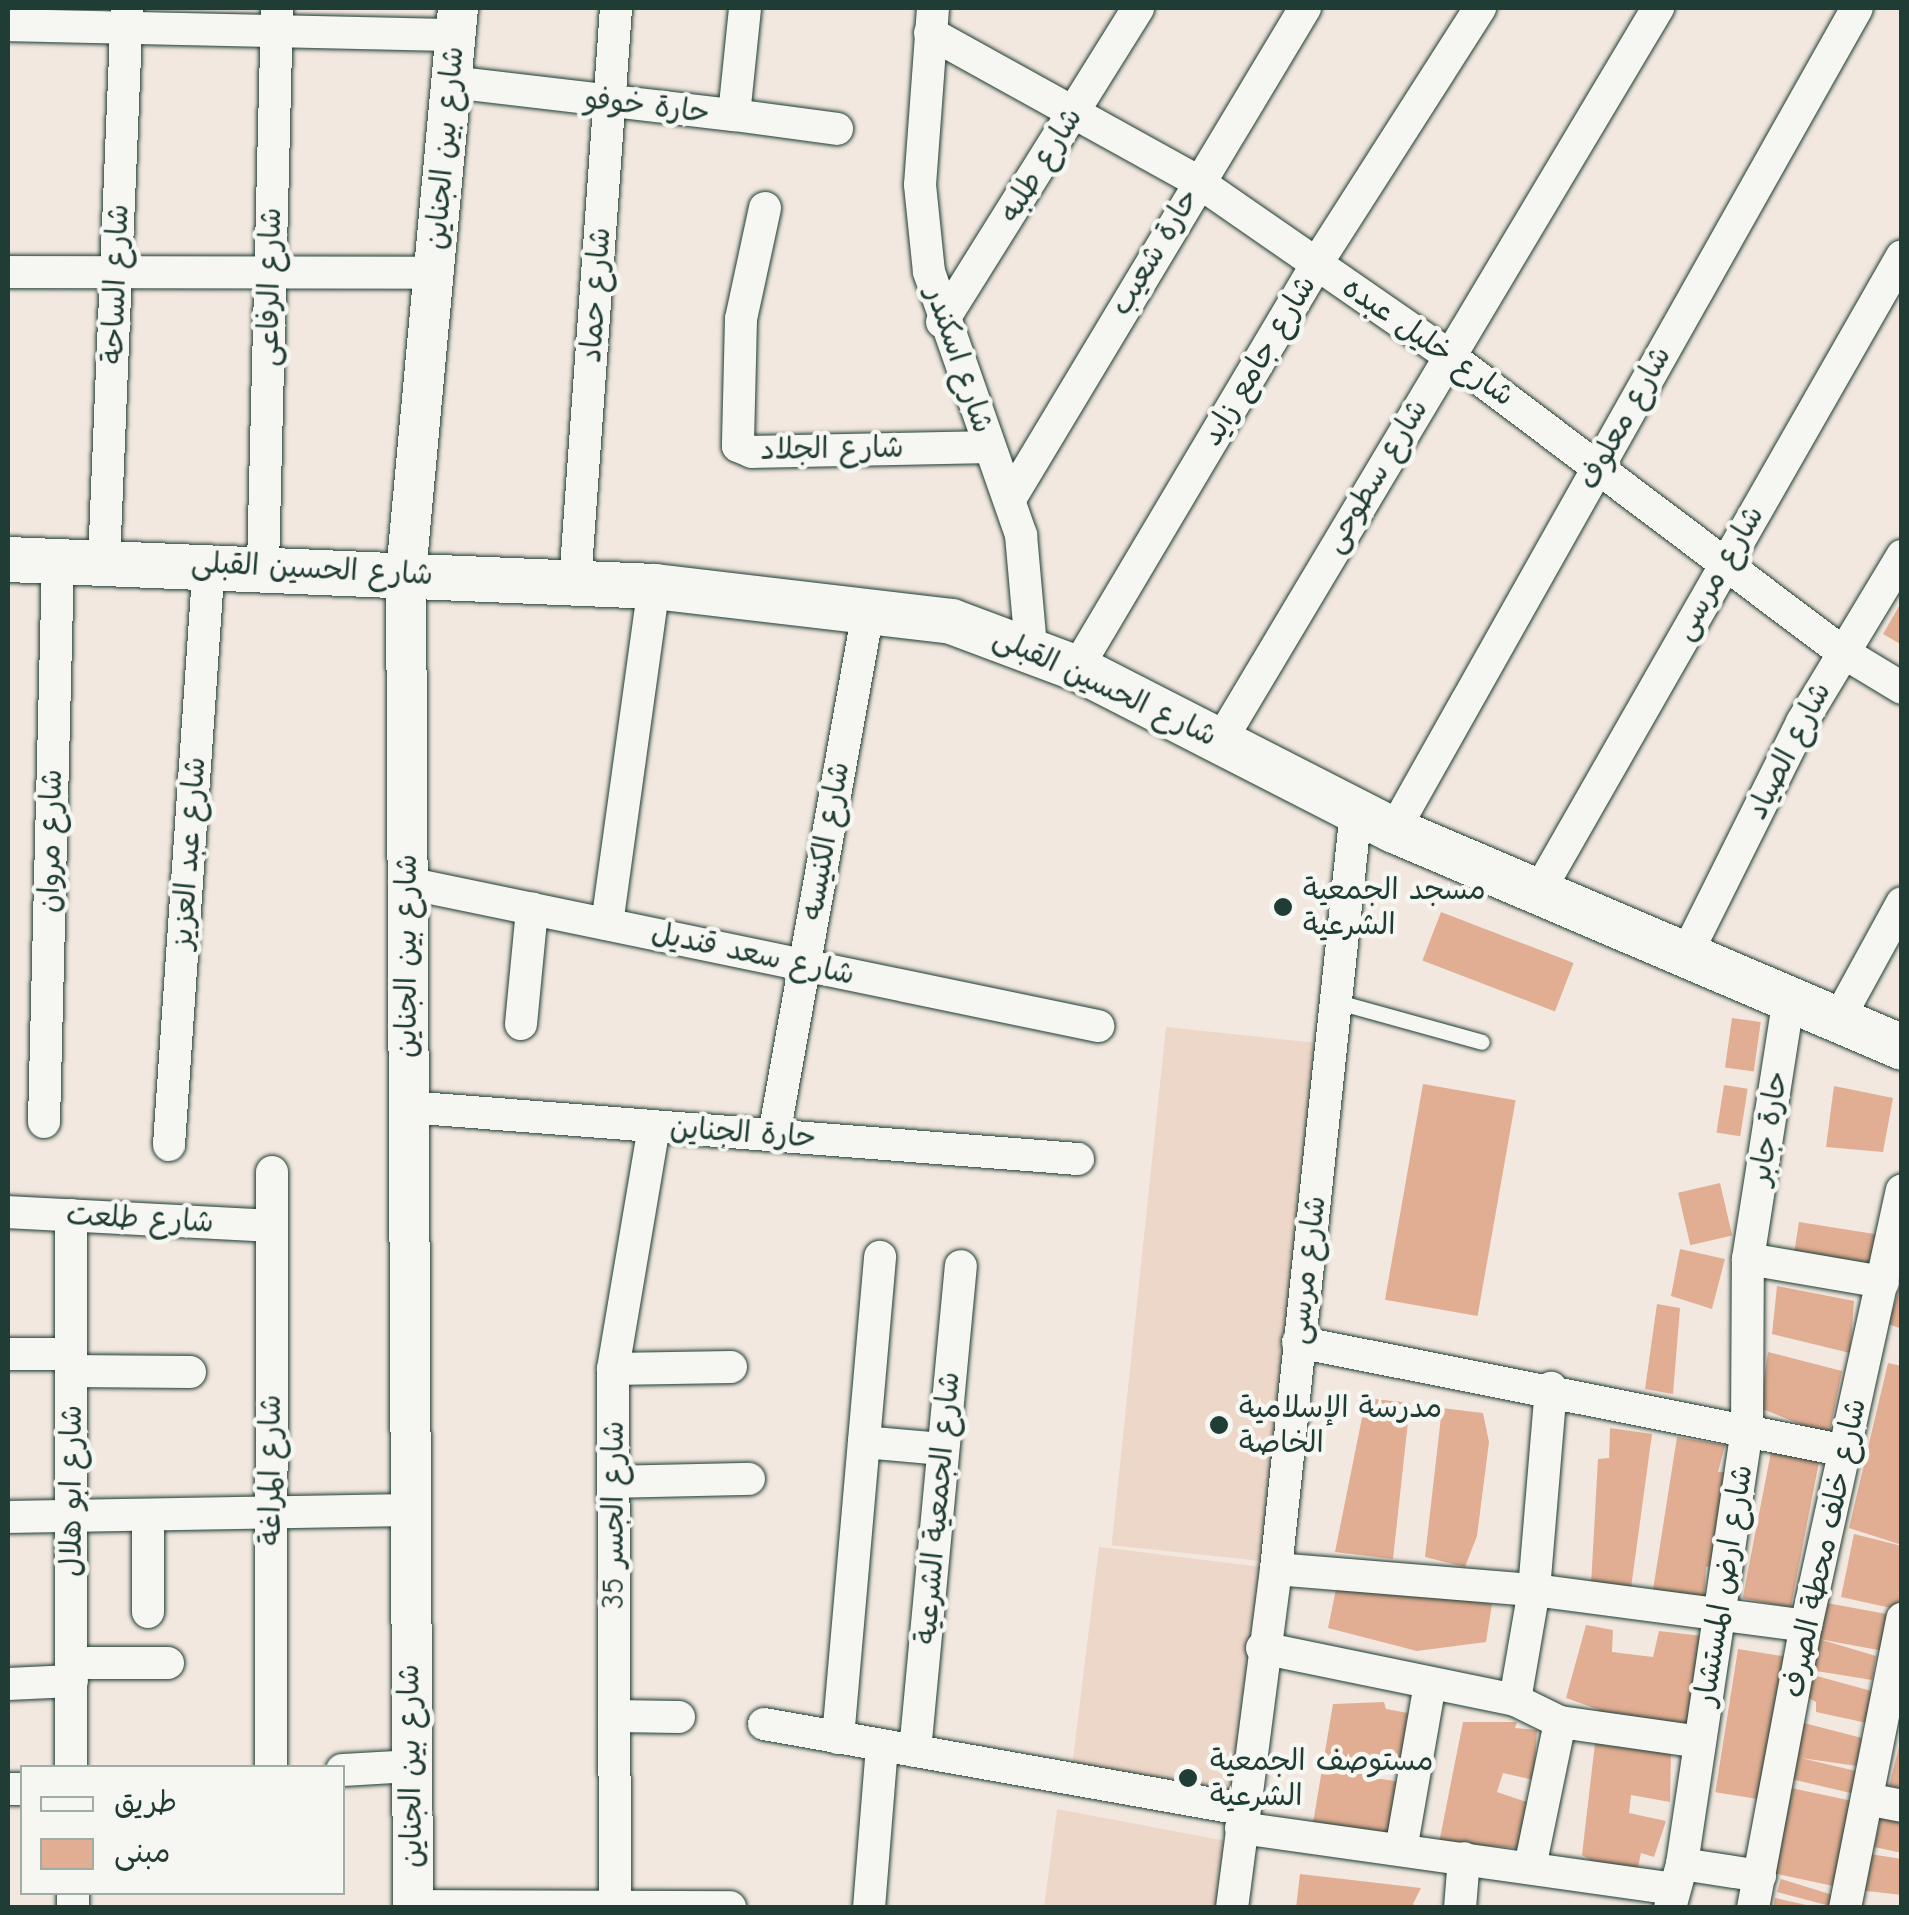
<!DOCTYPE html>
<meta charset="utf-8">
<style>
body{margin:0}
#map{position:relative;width:1909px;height:1915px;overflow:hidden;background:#f2e8df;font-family:"Comic Neue","Playpen Sans Arabic",sans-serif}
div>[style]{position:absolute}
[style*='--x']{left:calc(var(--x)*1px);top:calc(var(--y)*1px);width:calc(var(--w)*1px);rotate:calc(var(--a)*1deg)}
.built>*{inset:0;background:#edd7c8;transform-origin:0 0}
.building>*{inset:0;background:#e1ae93;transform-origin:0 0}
.roads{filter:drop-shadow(0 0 2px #1f3d34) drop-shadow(0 0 2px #1f3d34)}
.service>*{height:15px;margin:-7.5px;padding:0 7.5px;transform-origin:7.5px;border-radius:7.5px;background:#f6f6f2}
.minor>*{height:32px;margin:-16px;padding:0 16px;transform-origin:16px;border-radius:16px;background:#f6f6f2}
.tertiary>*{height:40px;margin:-20px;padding:0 20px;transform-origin:20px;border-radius:20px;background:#f6f6f2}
.secondary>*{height:45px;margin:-22.5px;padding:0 22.5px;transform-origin:22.5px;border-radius:22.5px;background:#f6f6f2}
.dots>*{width:28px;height:28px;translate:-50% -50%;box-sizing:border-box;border:5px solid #f6f6f2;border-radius:50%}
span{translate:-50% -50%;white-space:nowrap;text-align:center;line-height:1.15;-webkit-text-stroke:9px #f6f6f2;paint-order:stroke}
.street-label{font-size:30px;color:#1f3d34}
.poi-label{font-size:30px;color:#1f3d34}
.left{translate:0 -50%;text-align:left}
.frame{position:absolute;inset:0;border:10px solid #1f3d34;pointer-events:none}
.legend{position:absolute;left:20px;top:1765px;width:325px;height:130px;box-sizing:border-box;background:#f6f6f2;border:2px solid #a0aca6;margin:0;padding:12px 18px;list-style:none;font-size:30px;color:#1f3d34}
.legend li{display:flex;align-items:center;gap:20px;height:50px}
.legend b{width:50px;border:2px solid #a0aca6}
</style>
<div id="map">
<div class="built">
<i style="left:1166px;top:1027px;width:164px;height:521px;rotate:6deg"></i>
<i style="left:1099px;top:1547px;width:170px;height:230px;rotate:7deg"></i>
<i style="clip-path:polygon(1057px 1809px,1226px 1841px,1219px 1907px,1044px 1908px)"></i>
</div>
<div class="building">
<i style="clip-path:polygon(1902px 601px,1902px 645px,1883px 634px)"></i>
<i style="left:1441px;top:912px;width:142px;height:52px;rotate:21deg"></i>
<i style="left:1732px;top:1018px;width:29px;height:50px;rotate:8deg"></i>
<i style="left:1423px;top:1084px;width:94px;height:219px;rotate:10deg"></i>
<i style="left:1724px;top:1085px;width:24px;height:48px;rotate:9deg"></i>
<i style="clip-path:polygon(1834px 1086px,1893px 1098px,1883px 1152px,1826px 1147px)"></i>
<i style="left:1720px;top:1183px;width:54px;height:43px;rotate:77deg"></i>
<i style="left:1799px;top:1222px;width:86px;height:36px;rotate:9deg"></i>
<i style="clip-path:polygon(1680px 1249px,1725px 1259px,1712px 1309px,1671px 1296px)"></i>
<i style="clip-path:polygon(1902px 1280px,1902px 1329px,1888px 1324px)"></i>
<i style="clip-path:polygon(1777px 1286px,1854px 1301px,1850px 1353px,1772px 1334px)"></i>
<i style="clip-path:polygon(1657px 1304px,1680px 1308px,1673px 1394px,1645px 1389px)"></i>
<i style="clip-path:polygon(1768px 1352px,1842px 1371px,1829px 1436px,1760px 1408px)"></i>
<i style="clip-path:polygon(1888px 1363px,1902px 1366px,1902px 1545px,1849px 1528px)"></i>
<i style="clip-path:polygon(1366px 1398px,1410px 1403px,1393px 1559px,1335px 1552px)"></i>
<i style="clip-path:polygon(1442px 1408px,1483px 1413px,1489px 1442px,1477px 1536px,1465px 1567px,1425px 1557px)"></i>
<i style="clip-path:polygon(1610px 1428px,1652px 1434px,1631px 1588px,1591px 1585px,1598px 1459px,1609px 1458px)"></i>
<i style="clip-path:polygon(1677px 1437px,1725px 1445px,1718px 1472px,1730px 1472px,1717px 1565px,1706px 1567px,1704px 1598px,1653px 1590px)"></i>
<i style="left:1772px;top:1447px;width:49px;height:154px;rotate:11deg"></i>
<i style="clip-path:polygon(1854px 1534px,1902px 1546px,1900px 1610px,1841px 1597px)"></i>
<i style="clip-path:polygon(1337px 1584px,1492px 1604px,1486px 1642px,1417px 1651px,1328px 1628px)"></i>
<i style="clip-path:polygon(1827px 1603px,1897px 1616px,1889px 1652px,1819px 1639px,1876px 1656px,1872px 1680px,1810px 1670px)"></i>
<i style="clip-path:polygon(1586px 1625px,1613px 1630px,1612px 1652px,1653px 1657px,1659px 1631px,1702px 1636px,1694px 1724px,1603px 1720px,1597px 1709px,1566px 1698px)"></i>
<i style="left:1738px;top:1649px;width:51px;height:145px;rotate:9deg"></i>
<i style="clip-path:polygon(1806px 1673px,1875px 1692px,1867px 1723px,1816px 1712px,1816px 1702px,1802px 1694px)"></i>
<i style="clip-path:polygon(1384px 1702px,1386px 1709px,1408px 1713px,1401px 1761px,1365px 1755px,1362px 1776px,1401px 1782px,1391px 1833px,1313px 1823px,1333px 1704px)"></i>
<i style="clip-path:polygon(1463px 1722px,1517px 1722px,1515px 1728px,1537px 1730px,1534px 1780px,1503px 1773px,1497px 1792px,1530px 1803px,1519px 1848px,1439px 1843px)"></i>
<i style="clip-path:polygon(1800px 1722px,1862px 1738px,1857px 1766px,1801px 1758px,1860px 1772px,1855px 1794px,1791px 1779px)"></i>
<i style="clip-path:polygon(1595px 1743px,1671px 1751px,1670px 1802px,1631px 1795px,1629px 1813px,1666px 1821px,1654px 1857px,1641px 1853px,1637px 1872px,1604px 1869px,1582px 1855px)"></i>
<i style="clip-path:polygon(1900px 1743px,1902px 1744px,1902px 1788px,1889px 1786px)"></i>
<i style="left:1791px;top:1788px;width:63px;height:87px;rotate:12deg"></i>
<i style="clip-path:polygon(1883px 1807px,1902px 1811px,1902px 1853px,1874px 1847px)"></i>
<i style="clip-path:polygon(1870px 1854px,1902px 1859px,1902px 1895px,1858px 1890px)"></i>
<i style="clip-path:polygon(1300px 1874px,1421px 1888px,1413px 1904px,1420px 1908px,1296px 1908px)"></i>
<i style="clip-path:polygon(1781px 1879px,1836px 1896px,1830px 1906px,1777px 1892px)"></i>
<i style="clip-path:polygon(1775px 1898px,1811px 1906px,1811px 1908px,1773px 1908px)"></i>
</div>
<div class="roads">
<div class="service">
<i style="--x:1338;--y:1002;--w:149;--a:15.5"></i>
</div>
<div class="minor">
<i style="--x:933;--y:8;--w:177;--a:94.2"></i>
<i style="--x:920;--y:185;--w:87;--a:84.1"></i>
<i style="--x:929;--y:272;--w:279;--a:70.7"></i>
<i style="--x:1021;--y:535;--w:113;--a:84.9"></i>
<i style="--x:8;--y:25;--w:447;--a:1.3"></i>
<i style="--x:930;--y:33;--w:305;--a:29"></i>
<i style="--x:1197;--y:181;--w:305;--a:34.7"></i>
<i style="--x:1448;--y:355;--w:492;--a:37"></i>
<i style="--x:1841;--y:651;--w:71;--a:31.2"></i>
<i style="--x:451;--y:82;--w:285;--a:6.7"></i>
<i style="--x:734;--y:115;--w:108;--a:-84.1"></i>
<i style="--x:734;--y:115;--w:104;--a:7.7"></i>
<i style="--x:765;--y:208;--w:114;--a:102.2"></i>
<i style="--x:741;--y:319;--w:127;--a:91.4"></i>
<i style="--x:738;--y:446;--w:15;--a:23"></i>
<i style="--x:752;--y:452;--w:237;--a:-1.2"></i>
<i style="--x:8;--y:272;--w:426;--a:0.1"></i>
<i style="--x:942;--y:322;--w:370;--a:-58"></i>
<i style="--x:1010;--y:499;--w:573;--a:-59"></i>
<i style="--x:104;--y:561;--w:553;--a:-87.62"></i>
<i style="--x:263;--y:566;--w:558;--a:-88.56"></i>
<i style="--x:575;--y:583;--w:576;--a:-85.92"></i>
<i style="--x:1077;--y:668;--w:471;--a:-59.3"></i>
<i style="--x:1317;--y:263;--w:303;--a:-57.4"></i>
<i style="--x:1221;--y:740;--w:853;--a:-59.16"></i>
<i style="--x:1394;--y:830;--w:943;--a:-60.61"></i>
<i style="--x:407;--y:883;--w:706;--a:11.69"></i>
<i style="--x:1539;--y:891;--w:731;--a:-60.25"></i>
<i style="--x:607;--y:924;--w:341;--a:-82.1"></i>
<i style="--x:1687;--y:953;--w:258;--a:-63.5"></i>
<i style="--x:1802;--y:722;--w:194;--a:-58.9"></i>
<i style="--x:1839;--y:1018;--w:131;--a:-61.3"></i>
<i style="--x:521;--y:1024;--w:116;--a:-84.5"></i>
<i style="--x:407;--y:1107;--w:673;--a:4.43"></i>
<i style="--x:44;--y:1122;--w:562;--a:-88.57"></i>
<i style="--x:774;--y:1135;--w:537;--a:-79.82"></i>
<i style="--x:169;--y:1145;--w:584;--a:-86.08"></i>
<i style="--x:8;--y:1212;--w:264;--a:3"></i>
<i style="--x:71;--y:1215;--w:553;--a:90"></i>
<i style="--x:1748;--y:1259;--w:137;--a:9.7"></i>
<i style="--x:1298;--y:1342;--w:559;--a:11.25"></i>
<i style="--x:8;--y:1354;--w:63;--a:0"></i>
<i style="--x:613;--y:1369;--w:118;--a:-1"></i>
<i style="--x:71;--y:1371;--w:119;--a:0.5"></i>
<i style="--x:864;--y:1442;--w:79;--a:5.1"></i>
<i style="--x:613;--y:1482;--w:136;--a:-1.3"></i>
<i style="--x:148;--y:1515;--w:97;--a:90"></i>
<i style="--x:8;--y:1517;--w:400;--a:-1"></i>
<i style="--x:1276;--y:1569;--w:259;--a:4.7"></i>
<i style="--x:1534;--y:1590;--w:274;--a:7.5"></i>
<i style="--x:1262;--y:1648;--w:258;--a:11.6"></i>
<i style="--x:1515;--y:1700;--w:50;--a:26.1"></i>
<i style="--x:1560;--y:1722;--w:141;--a:8.1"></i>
<i style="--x:72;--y:1663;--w:96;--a:0"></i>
<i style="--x:8;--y:1684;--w:64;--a:-2.7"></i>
<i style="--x:1515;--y:1700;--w:112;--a:-80.2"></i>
<i style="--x:1534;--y:1590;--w:203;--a:-85.2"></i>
<i style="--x:614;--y:1716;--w:65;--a:0.9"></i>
<i style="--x:764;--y:1724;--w:486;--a:10.1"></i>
<i style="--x:838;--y:1738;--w:483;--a:-85"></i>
<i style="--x:915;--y:1751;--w:487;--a:-84.6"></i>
<i style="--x:271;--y:1768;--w:596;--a:-89.9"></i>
<i style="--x:342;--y:1770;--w:69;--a:-3.3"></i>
<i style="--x:8;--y:1789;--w:14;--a:0"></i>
<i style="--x:1867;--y:1799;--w:36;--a:11"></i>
<i style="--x:1241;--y:1828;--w:437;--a:8"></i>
<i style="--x:1401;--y:1850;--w:169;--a:-80.1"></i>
<i style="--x:1682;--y:1864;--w:79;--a:8.7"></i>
<i style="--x:1530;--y:1867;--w:148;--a:-78.3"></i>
<i style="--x:73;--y:1892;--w:16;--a:90"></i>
<i style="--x:413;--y:1906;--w:317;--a:0.2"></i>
<i style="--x:615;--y:1908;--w:539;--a:-90.21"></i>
<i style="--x:613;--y:1369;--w:246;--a:-80.4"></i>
<i style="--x:869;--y:1908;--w:163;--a:-85.4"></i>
<i style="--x:1232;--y:1908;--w:342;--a:-82.6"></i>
<i style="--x:1276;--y:1569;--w:763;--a:-83.98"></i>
<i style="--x:1460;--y:1908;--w:50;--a:-85.4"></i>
<i style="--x:1670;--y:1908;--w:46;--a:-74.7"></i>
<i style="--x:1682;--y:1864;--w:440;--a:-81.5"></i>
<i style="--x:1747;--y:1429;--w:170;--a:-89.7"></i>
<i style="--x:1748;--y:1259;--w:265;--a:-81.1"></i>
<i style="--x:1753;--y:1908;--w:287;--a:-79.4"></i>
<i style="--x:1806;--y:1626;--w:446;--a:-77.6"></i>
<i style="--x:1845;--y:1908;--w:295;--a:-78.8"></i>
</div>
<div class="tertiary">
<i style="--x:413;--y:1908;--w:1335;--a:-90.3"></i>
<i style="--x:406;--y:573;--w:567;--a:-84.74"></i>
</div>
<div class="secondary">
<i style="--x:8;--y:559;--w:647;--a:2.39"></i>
<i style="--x:654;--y:586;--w:299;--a:6.7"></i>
<i style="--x:951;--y:621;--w:134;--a:20.5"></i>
<i style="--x:1077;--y:668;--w:356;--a:27.1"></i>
<i style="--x:1394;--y:830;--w:552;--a:23.13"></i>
</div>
</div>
<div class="dots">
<i style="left:1283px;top:907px;background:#1f3d34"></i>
<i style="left:1219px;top:1425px;background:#1f3d34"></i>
<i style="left:1188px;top:1778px;background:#1f3d34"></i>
</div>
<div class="street-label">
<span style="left:647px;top:106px;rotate:7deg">حارة خوفو</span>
<span style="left:445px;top:148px;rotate:-85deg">شارع بين الجناين</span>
<span style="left:1041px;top:165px;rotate:-58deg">شارع طلبه</span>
<span style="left:1155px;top:252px;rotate:-59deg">حارة شعيب</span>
<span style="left:116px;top:284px;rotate:-88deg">شارع الساحة</span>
<span style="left:270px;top:287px;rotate:-89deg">شارع الرفاعى</span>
<span style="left:596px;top:295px;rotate:-86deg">شارع حماد</span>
<span style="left:1428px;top:342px;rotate:35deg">شارع خليل عبده</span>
<span style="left:959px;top:360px;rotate:71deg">شارع اسكندر</span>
<span style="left:1259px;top:361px;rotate:-59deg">شارع جامع زايد</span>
<span style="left:1625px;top:418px;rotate:-61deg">شارع معلوف</span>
<span style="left:832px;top:449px;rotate:-1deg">شارع الجلاد</span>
<span style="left:1376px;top:476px;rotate:-59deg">شارع سطوحى</span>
<span style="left:312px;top:569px;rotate:3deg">شارع الحسين القبلى</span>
<span style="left:1719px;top:573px;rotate:-60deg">شارع مرسى</span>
<span style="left:1105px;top:687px;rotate:25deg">شارع الحسين القبلى</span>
<span style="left:1789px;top:751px;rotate:-63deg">شارع الصياد</span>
<span style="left:51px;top:841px;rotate:-89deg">شارع مروان</span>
<span style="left:826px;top:841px;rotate:-80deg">شارع الكنيسه</span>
<span style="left:189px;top:853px;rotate:-86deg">شارع عبد العزيز</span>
<span style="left:753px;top:954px;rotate:12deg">شارع سعد قنديل</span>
<span style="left:407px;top:956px;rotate:-90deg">شارع بين الجناين</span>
<span style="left:1769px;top:1128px;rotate:-81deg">حارة جابر</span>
<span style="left:743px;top:1133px;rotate:4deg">حارة الجناين</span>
<span style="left:140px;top:1219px;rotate:3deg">شارع طلعت</span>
<span style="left:1307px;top:1270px;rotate:-83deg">شارع مرسى</span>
<span style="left:271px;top:1470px;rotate:-90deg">شارع المراغة</span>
<span style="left:72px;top:1491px;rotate:-90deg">شارع ابو هلال</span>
<span style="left:938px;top:1508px;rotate:-85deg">شارع الجمعية الشرعية</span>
<span style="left:614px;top:1515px;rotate:-90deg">شارع الجسر 35</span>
<span style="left:1825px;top:1548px;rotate:-78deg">شارع خلف محطة الصرف</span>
<span style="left:1724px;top:1585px;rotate:-81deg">شارع ارض المستشار</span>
<span style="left:411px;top:1766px;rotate:-91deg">شارع بين الجناين</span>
</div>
<div class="poi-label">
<span class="left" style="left:1303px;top:907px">مسجد الجمعية<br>الشرعية</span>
<span class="left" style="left:1239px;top:1425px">مدرسة الإسلامية<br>الخاصة</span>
<span class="left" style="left:1210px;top:1778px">مستوصف الجمعية<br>الشرعية</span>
</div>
<div class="frame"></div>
<ul class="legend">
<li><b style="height:12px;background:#f6f6f2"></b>طريق</li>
<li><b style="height:28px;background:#e1ae93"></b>مبنى</li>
</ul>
</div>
